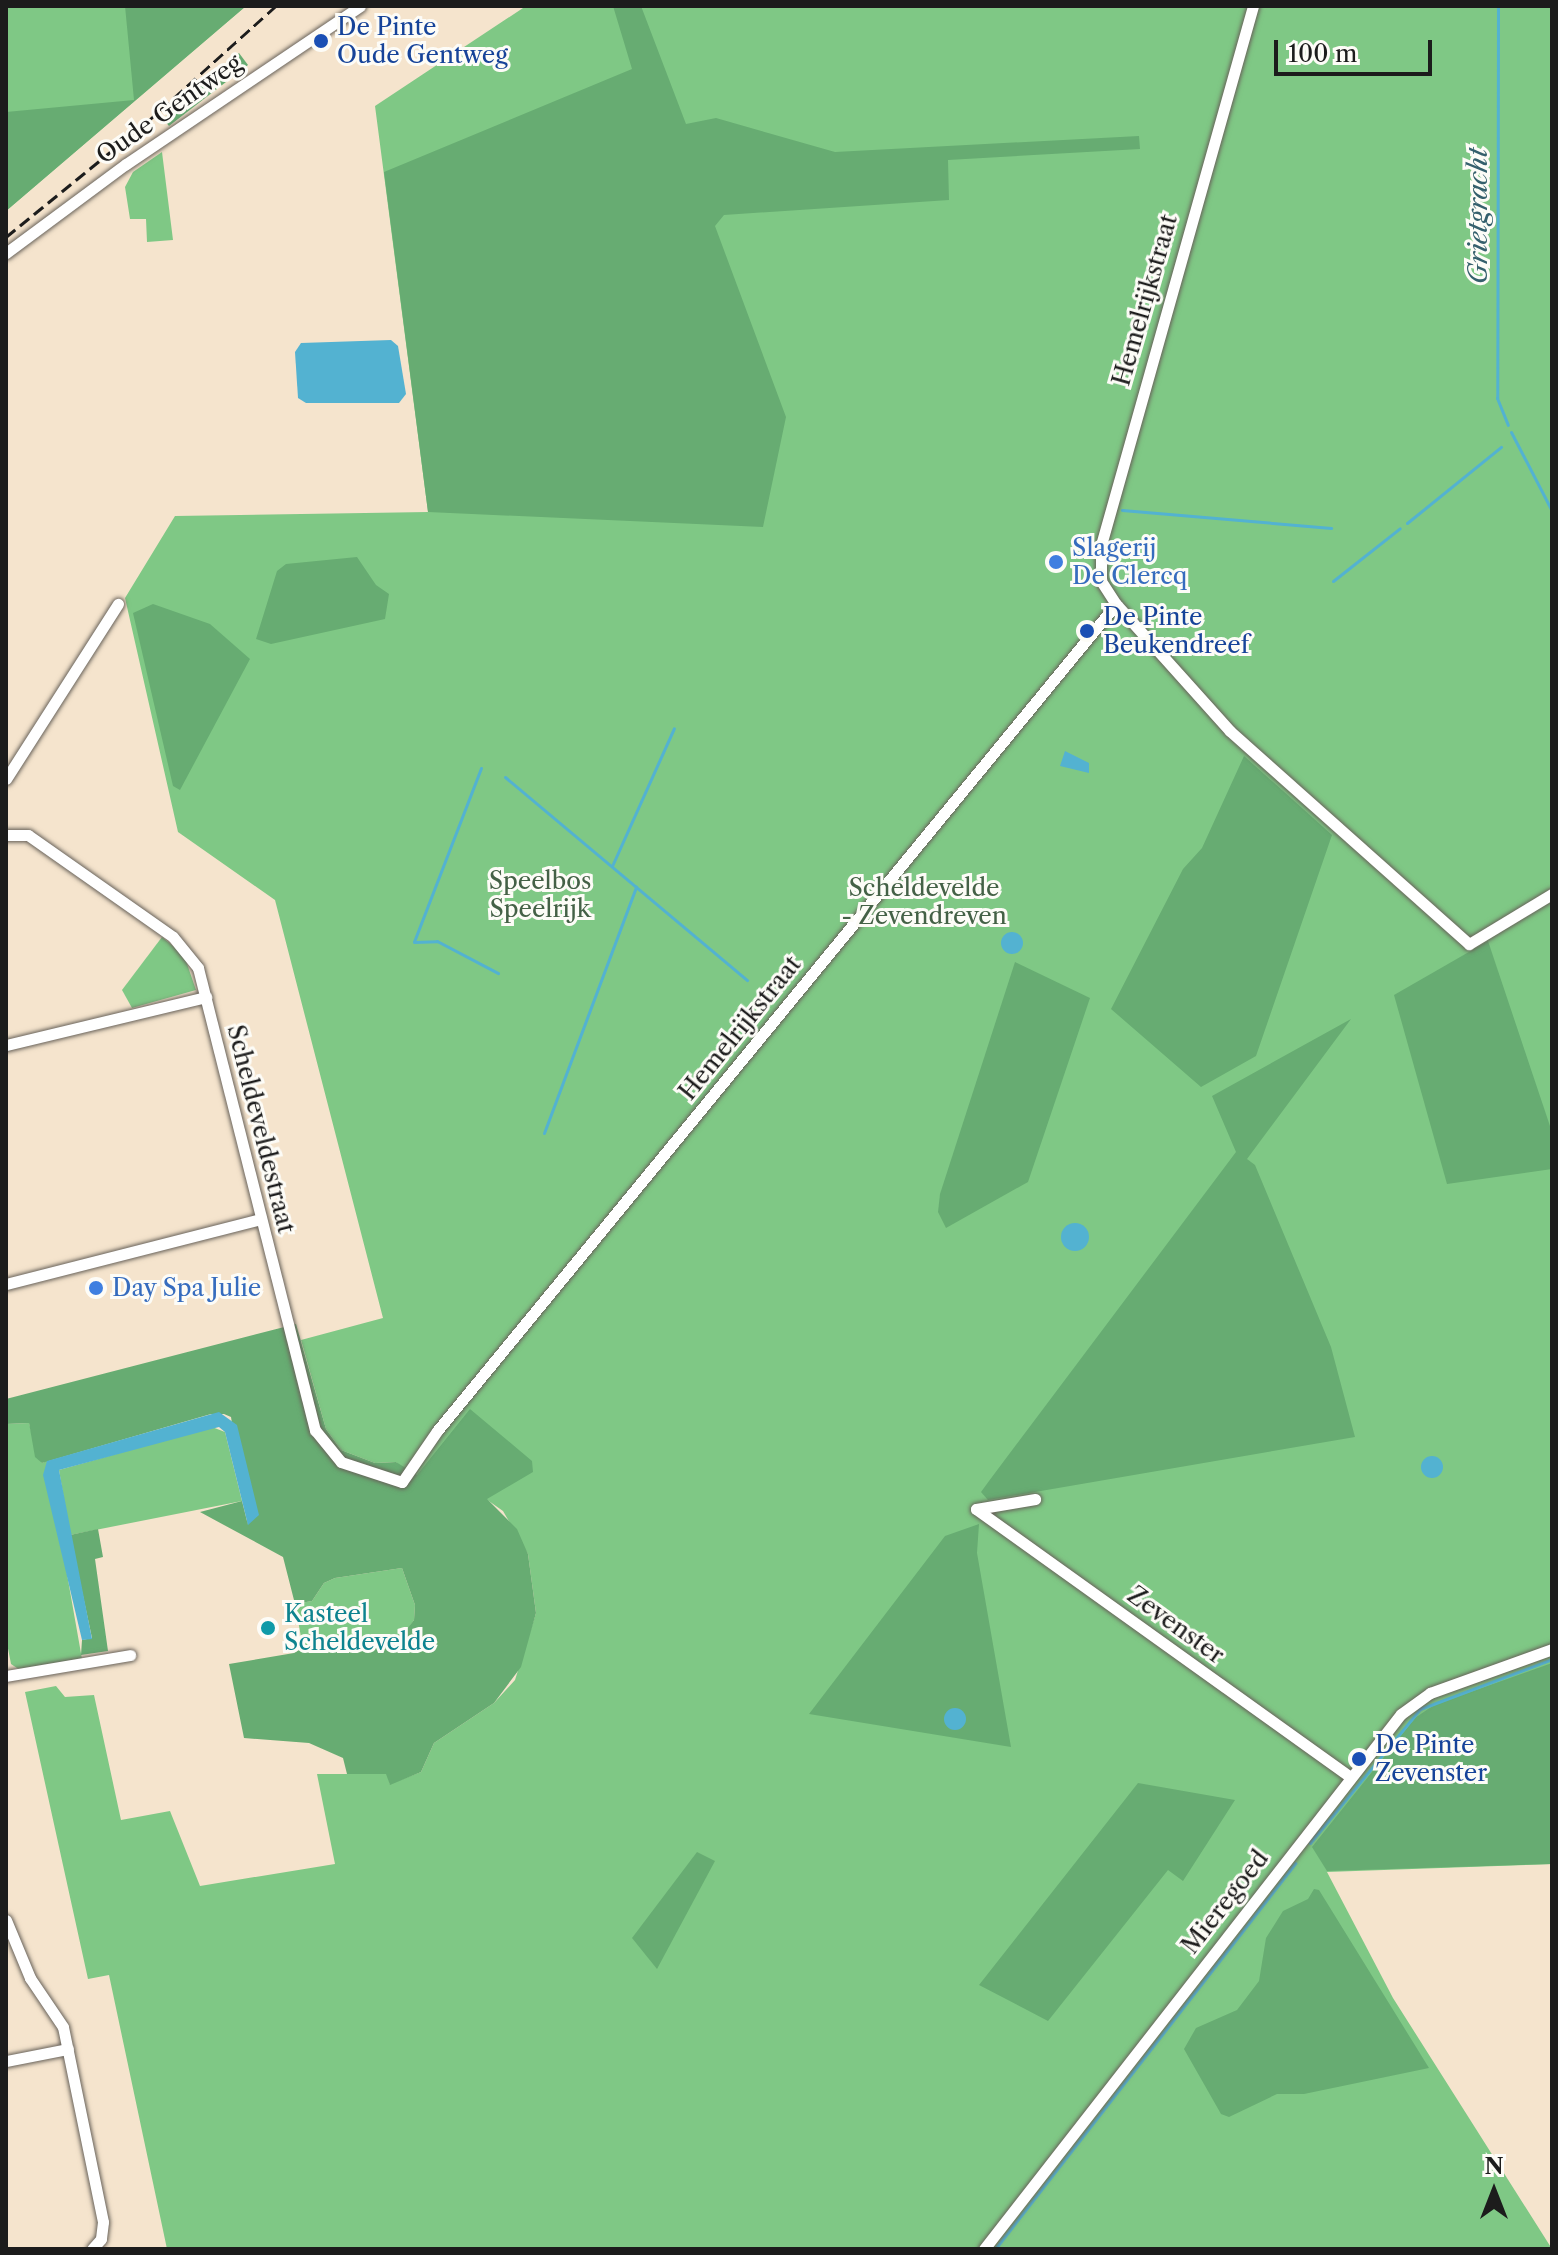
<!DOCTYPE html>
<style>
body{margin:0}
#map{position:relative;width:1558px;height:2255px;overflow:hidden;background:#f5e4cd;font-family:"Libre Caslon Text",serif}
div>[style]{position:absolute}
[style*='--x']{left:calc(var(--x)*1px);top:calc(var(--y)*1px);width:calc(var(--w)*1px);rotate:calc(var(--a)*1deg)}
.green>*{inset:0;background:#7fc885}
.forest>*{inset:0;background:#67ac72}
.water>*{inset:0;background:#53b2d1}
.round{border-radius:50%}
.stream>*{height:3px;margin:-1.5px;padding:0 1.5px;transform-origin:1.5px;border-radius:1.5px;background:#53b2d1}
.roads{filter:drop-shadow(0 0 2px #68625a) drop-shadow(0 0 2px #68625a)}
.minor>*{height:11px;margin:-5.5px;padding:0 5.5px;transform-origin:5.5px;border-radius:5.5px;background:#fff}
.rail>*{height:3px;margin-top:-1.5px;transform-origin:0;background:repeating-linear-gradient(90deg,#1c1c1c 0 12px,transparent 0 18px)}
.dots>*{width:22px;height:22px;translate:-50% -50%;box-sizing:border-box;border:4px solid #fdfcf7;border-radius:50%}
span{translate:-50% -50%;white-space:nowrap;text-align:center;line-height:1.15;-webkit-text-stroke:6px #fdfcf7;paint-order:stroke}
.transit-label{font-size:24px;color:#164399}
.left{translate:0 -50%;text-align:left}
.street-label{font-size:24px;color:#1c1c1c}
.shop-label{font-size:24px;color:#366cbe}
.park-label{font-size:24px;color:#446146}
.culture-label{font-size:24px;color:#0d838f}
.water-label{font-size:26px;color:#35606d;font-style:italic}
.frame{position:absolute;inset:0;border:8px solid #1c1c1c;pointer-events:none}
.north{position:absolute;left:1454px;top:2151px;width:80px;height:80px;-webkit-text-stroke:6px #fdfcf7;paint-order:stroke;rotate:0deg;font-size:22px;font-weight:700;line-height:32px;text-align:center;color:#1c1c1c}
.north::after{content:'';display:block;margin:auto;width:28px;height:36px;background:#1c1c1c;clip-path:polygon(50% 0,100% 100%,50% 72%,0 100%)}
.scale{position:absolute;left:1274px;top:40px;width:158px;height:36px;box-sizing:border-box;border:4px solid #1c1c1c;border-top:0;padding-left:10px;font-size:24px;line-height:28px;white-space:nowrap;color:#1c1c1c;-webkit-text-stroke:6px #fdfcf7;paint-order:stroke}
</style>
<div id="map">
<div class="green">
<i style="clip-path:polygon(6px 6px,246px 6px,6px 211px)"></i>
<i style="clip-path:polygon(526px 6px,1552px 6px,1552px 1864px,1327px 1872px,1393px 1998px,1552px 2249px,167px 2249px,109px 1975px,88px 1979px,25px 1692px,56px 1686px,65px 1697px,94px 1695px,121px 1820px,170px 1811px,200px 1886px,335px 1864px,317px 1774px,387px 1774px,390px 1784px,421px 1772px,434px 1743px,494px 1703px,515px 1680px,536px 1613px,528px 1554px,503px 1511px,486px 1499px,405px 1472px,396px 1462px,375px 1463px,341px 1450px,326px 1429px,301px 1340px,383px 1318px,275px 900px,178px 832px,125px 598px,175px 516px,428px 512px,375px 106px)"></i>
<i style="clip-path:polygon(162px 152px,173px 240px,147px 242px,146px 219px,130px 219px,125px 187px,133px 172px)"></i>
<i style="clip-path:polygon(162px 937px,184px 955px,196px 990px,132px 1008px,122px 990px)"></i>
<i style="clip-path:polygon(29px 1423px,37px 1454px,42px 1463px,47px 1461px,82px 1659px,20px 1670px,11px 1664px,6px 1638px,6px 1424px)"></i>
<i style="clip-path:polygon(212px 1427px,225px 1432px,242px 1501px,70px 1535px,59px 1470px)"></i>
<i style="clip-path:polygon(402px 1568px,415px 1605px,414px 1620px,404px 1634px,342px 1651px,318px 1639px,303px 1648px,295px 1604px,312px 1601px,324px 1583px,335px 1578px)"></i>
</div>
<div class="forest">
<i style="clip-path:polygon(125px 6px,246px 6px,6px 211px,6px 112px,134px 100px)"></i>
<i style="clip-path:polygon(613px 6px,641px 6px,686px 124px,716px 118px,835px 152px,1139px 136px,1140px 149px,948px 160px,949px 200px,724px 215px,715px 226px,786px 417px,763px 527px,428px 512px,384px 172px,632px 69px)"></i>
<i style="clip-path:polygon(239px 53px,248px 65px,169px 126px,163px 119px)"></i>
<i style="clip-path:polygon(357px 557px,376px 585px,389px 594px,385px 619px,271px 644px,256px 639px,277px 571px,286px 564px)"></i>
<i style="clip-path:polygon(153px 604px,210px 624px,250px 659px,180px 790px,173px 786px,133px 613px)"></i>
<i style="clip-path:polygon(1244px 756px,1332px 835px,1256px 1056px,1201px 1087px,1111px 1009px,1183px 869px,1202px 848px)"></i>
<i style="clip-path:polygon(1488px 941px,1552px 1132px,1552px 1169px,1447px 1184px,1394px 995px)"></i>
<i style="clip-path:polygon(1015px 962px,1090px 998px,1028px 1182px,946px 1228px,938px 1212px,940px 1194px)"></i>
<i style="clip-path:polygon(1351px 1019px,1247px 1159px,1255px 1165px,1331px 1347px,1355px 1437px,988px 1500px,981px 1492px,989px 1481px,1236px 1152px,1212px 1096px)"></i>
<i style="clip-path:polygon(296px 1324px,326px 1429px,341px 1450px,375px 1463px,396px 1462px,417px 1475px,470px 1409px,532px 1461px,533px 1472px,487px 1499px,517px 1529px,528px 1554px,536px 1613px,521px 1667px,494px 1703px,434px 1743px,421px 1772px,390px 1785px,386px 1774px,347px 1774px,343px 1758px,309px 1743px,244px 1738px,229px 1664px,294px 1653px,318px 1639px,342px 1651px,403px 1634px,414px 1620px,415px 1605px,402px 1568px,335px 1578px,324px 1583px,312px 1601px,295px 1604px,283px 1557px,200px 1512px,242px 1501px,248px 1525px,231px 1417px,224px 1414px,211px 1414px,42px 1463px,35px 1457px,29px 1423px,6px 1424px,6px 1399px)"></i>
<i style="clip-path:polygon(979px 1524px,977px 1553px,1011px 1747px,809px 1714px,945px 1536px)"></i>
<i style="clip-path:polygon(98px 1529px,103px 1557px,95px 1559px,108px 1651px,81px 1655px,82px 1640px,92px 1638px,70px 1535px)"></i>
<i style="clip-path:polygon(1552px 1663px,1552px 1864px,1327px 1871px,1312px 1847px,1415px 1718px,1434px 1705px)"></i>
<i style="clip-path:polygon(1138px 1783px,1235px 1800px,1183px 1881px,1168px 1870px,1048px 2021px,979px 1985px)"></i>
<i style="clip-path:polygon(697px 1852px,715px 1861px,657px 1969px,632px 1938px)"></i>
<i style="clip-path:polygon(1314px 1889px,1319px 1890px,1429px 2068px,1304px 2094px,1277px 2094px,1229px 2117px,1221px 2114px,1184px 2049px,1196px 2028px,1237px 2010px,1259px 1981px,1266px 1938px,1283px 1911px,1308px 1899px)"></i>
</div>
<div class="water">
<i style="clip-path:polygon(391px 340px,398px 346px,406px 394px,399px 403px,306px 403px,298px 398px,295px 352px,301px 343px)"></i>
<i style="clip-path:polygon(1065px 751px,1089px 763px,1089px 773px,1060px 766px)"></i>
<i class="round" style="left:1001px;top:932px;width:22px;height:22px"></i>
<i class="round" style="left:1061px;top:1223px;width:28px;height:28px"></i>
<i style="clip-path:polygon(219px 1412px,237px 1425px,259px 1515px,248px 1525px,225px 1432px,219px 1427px,59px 1470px,92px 1639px,82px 1640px,43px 1475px,47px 1461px)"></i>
<i class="round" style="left:1421px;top:1456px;width:22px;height:22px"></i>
<i class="round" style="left:944px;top:1708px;width:22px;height:22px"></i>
</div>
<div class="stream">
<i style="--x:1498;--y:6;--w:392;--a:90.1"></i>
<i style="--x:1497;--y:398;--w:29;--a:68"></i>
<i style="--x:1511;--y:432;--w:89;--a:62.6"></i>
<i style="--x:1122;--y:510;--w:210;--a:4.9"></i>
<i style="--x:1407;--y:523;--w:121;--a:-39"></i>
<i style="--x:1333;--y:581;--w:85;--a:-38.3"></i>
<i style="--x:481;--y:768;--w:186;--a:111.1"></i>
<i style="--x:414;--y:942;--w:23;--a:-2"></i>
<i style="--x:437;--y:941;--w:69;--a:27.7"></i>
<i style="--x:505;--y:777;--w:316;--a:40"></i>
<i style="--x:612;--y:866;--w:151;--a:-65.8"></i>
<i style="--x:544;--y:1133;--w:263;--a:-69.5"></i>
<i style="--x:1310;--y:1843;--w:173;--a:-50.6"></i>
<i style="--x:1420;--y:1709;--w:141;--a:-20.7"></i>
<i style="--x:995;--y:2249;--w:489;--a:-52.1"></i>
</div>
<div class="roads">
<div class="minor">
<i style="--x:1253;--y:6;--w:560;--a:105.75"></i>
<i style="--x:1101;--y:545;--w:36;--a:90"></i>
<i style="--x:1101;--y:581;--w:27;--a:57"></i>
<i style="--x:1116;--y:604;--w:171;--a:48.1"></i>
<i style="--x:1230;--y:731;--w:320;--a:41.7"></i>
<i style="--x:1469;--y:944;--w:97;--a:-31.1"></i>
<i style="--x:6;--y:253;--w:149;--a:-36.6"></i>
<i style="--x:126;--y:164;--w:282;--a:-34"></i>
<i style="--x:6;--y:779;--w:208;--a:-57.4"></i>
<i style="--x:6;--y:835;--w:22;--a:0"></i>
<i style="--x:28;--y:835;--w:177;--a:35.1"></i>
<i style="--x:173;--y:937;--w:40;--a:51"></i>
<i style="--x:198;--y:968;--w:477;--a:75.8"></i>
<i style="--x:315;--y:1430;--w:41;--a:50.9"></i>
<i style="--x:341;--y:1462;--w:64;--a:18.2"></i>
<i style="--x:402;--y:1482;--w:62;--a:-55.5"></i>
<i style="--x:437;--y:1431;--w:1070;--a:-50.61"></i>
<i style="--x:6;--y:1045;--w:206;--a:-13.5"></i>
<i style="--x:6;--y:1284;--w:263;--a:-14.3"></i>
<i style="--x:976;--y:1509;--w:460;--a:35.6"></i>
<i style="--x:976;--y:1509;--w:60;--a:-9.6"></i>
<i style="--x:6;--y:1676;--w:126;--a:-9.6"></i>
<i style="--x:6;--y:1920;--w:63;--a:67.5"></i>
<i style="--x:30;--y:1978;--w:59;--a:56"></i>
<i style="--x:63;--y:2027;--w:199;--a:78.4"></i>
<i style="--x:103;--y:2222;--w:17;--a:97"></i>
<i style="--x:101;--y:2239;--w:13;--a:132"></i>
<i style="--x:6;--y:2061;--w:63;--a:-11"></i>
<i style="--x:984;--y:2249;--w:678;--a:-52.07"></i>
<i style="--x:1401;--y:1714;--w:36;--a:-36"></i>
<i style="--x:1430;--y:1693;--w:130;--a:-19.8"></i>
</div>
</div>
<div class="rail">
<i style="--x:6;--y:237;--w:182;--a:-39.2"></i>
<i style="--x:147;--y:122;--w:173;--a:-42"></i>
</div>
<div class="dots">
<i style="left:321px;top:41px;background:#1a4fb4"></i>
<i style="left:1056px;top:562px;background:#3f7fe0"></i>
<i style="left:1087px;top:631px;background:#1a4fb4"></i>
<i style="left:96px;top:1288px;background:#3f7fe0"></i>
<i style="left:268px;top:1628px;background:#0f9aa8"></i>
<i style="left:1359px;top:1759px;background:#1a4fb4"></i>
</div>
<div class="transit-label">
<span class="left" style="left:337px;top:41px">De Pinte<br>Oude Gentweg</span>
<span class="left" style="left:1103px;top:631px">De Pinte<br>Beukendreef</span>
<span class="left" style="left:1375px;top:1759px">De Pinte<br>Zevenster</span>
</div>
<div class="street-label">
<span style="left:169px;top:109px;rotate:-35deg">Oude Gentweg</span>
<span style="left:1145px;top:300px;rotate:-74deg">Hemelrijkstraat</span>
<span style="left:740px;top:1028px;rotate:-51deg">Hemelrijkstraat</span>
<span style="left:261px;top:1129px;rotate:76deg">Scheldeveldestraat</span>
<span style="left:1176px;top:1625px;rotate:36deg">Zevenster</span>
<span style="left:1225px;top:1902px;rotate:-52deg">Mieregoed</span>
</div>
<div class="shop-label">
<span class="left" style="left:1072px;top:562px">Slagerij<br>De Clercq</span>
<span class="left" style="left:112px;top:1288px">Day Spa Julie</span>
</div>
<div class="park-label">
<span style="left:540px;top:895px">Speelbos<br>Speelrijk</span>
<span style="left:924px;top:902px">Scheldevelde<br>- Zevendreven</span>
</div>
<div class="culture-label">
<span class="left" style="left:284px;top:1628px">Kasteel<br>Scheldevelde</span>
</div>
<div class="water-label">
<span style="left:1479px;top:216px;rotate:-90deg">Grietgracht</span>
</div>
<div class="frame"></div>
<div class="north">N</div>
<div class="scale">100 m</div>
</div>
